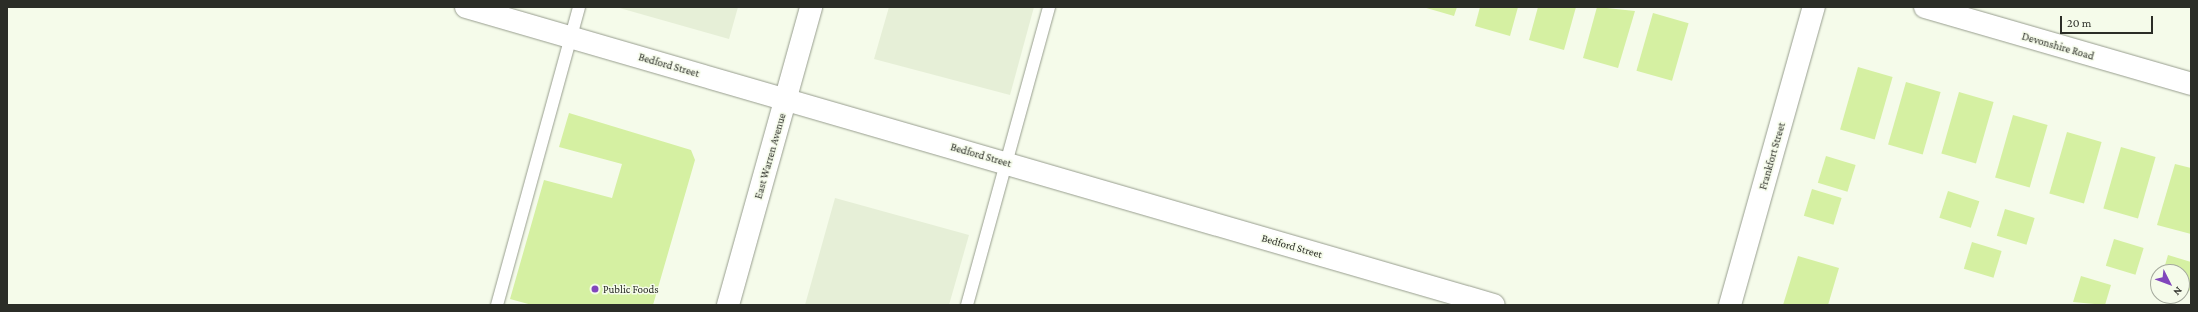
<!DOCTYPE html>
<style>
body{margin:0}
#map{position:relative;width:2198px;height:312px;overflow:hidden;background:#f5fbea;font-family:"Crimson Pro",serif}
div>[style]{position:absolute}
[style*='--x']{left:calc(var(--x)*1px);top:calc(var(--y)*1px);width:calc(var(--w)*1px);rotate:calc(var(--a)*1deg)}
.built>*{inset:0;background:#e6efd7}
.building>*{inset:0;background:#d5f0a2;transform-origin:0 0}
.roads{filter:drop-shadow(0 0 1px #979d8e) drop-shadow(0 0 1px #979d8e)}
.service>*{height:12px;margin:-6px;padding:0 6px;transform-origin:6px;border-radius:6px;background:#fff}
.minor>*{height:22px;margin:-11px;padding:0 11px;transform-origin:11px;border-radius:11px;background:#fff}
.secondary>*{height:22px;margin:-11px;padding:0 11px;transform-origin:11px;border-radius:11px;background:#fff}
.dots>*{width:11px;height:11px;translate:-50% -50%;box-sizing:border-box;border:2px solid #f5fbea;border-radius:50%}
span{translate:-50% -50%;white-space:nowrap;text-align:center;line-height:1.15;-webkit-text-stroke:3px #f5fbea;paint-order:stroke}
.street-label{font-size:11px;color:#2b2d27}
.poi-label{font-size:11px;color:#2b2d27}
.left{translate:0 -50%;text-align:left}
.frame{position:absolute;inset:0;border:8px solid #2b2d27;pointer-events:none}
.north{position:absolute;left:2150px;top:264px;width:40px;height:40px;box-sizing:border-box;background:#f5fbea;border:1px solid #a4a99c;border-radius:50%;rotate:132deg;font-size:11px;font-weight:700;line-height:16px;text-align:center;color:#2b2d27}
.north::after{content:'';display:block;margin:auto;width:14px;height:18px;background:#8146bc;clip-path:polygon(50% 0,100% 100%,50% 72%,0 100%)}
.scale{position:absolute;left:2060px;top:16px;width:93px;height:18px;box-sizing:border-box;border:2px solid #2b2d27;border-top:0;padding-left:5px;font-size:12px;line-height:14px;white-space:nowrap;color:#2b2d27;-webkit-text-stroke:3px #f5fbea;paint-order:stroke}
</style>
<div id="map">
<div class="built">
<i style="clip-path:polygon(616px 7px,738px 7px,729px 39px)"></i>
<i style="clip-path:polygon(889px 7px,1034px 7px,1010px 95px,874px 59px)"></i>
<i style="clip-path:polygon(835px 198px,969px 235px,949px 305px,805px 305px)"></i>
</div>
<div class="building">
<i style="clip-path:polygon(1423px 7px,1457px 7px,1454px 16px)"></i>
<i style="clip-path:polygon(1480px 7px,1518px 7px,1510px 36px,1475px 26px)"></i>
<i style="clip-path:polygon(1538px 7px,1576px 7px,1564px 50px,1529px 40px)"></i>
<i style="clip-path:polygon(1597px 7px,1635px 11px,1618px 68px,1583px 58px)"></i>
<i style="left:1653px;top:13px;width:37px;height:60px;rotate:16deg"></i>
<i style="left:1858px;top:67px;width:36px;height:65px;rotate:16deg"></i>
<i style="left:1906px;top:82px;width:36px;height:65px;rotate:16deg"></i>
<i style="left:1959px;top:92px;width:36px;height:64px;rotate:16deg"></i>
<i style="clip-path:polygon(569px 113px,691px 150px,695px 160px,653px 305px,532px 305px,510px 299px,544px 180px,612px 198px,622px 164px,559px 147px)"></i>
<i style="left:2013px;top:115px;width:36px;height:65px;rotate:16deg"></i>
<i style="left:2067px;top:132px;width:36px;height:64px;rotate:16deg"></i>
<i style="left:2121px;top:147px;width:36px;height:64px;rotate:16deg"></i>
<i style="left:1826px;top:156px;width:31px;height:28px;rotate:17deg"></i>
<i style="clip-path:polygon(2175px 164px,2191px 168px,2191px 234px,2157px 225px)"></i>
<i style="left:1812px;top:189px;width:31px;height:28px;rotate:17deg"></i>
<i style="left:1948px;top:191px;width:33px;height:28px;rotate:18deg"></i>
<i style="left:2005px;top:209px;width:31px;height:28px;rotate:17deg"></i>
<i style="left:2114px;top:239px;width:31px;height:28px;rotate:17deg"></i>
<i style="left:1972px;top:242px;width:31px;height:28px;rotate:17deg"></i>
<i style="clip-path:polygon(2168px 255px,2191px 262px,2191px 291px,2182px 288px,2182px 272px,2163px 272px)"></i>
<i style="clip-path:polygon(1798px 256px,1839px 268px,1828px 305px,1783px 305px)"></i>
<i style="clip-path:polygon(2081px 276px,2111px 285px,2105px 305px,2073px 302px)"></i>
</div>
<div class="roads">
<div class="service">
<i style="--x:497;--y:305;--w:309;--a:-74.6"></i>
<i style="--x:967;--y:305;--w:309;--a:-74.6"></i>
</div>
<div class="minor">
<i style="--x:466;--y:7;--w:1070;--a:16.17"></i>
<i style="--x:1925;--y:7;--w:277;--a:16.1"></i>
<i style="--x:1730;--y:305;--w:310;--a:-74.3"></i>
</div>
<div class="secondary">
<i style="--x:728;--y:305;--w:309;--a:-74.4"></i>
</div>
</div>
<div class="dots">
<i style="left:595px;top:289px;background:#8146bc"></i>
</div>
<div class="street-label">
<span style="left:2058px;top:46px;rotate:16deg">Devonshire Road</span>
<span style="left:669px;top:65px;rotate:16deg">Bedford Street</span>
<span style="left:981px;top:155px;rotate:16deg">Bedford Street</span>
<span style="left:770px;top:156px;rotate:-74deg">East Warren Avenue</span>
<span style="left:1772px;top:156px;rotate:-74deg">Frankfort Street</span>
<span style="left:1292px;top:246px;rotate:16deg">Bedford Street</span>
</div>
<div class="poi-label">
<span class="left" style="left:603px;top:289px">Public Foods</span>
</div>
<div class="frame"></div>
<div class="north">N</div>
<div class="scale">20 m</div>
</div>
